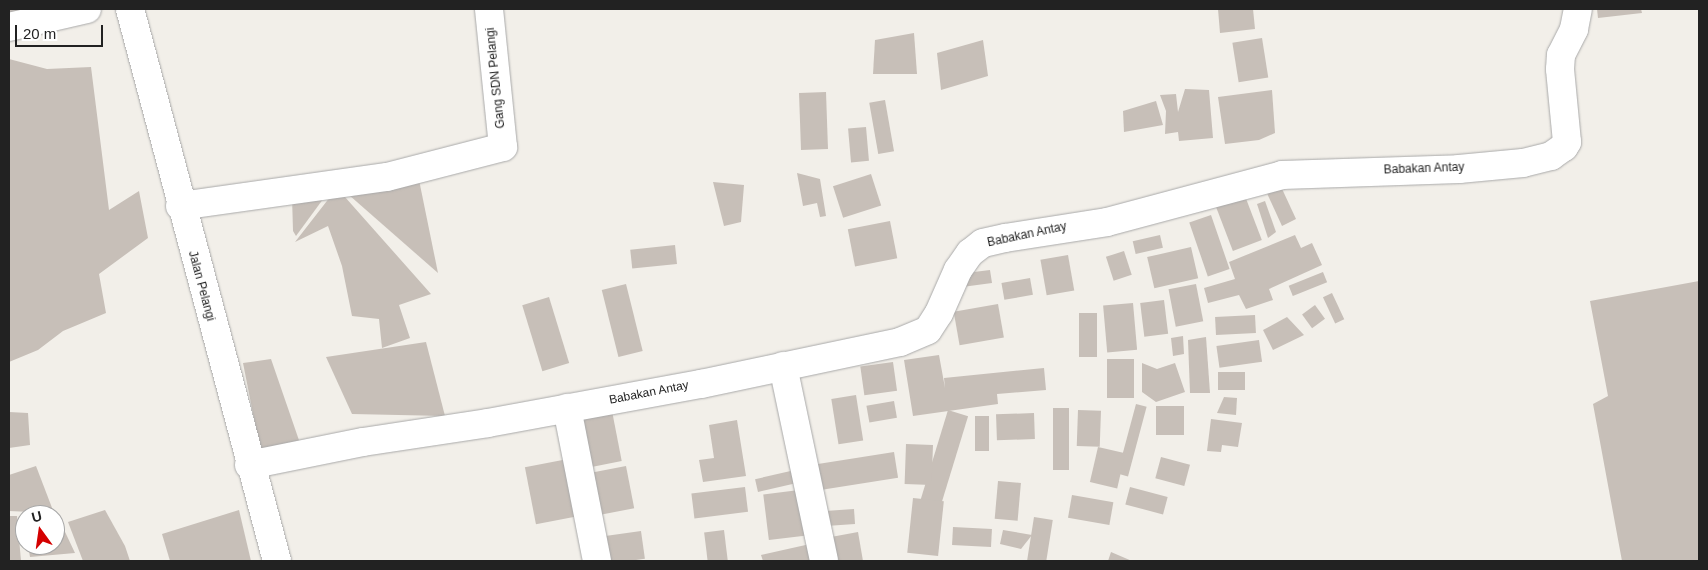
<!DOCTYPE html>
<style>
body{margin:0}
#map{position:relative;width:1708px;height:570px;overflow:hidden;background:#f2efe9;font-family:Helvetica,sans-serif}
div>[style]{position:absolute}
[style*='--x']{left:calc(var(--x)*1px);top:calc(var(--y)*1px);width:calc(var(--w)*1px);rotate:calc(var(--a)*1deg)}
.building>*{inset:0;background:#c7bfb8;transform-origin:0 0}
.roads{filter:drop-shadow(0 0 1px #a9a9a9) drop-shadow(0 0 1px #a9a9a9)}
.minor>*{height:28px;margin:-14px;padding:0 14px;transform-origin:14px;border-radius:14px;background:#fff}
span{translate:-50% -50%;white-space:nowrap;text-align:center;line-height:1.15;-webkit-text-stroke:4px #fff;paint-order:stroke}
.street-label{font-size:12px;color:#222}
.frame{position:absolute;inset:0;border:10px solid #222;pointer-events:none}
.north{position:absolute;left:15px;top:505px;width:50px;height:50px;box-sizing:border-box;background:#fff;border:1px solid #a7a7a7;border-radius:50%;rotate:346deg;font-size:14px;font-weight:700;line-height:20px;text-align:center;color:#222}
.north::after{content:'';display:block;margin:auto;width:18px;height:22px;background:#d40000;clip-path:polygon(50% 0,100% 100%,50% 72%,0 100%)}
.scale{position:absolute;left:15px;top:25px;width:88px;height:22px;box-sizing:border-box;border:2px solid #222;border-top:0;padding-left:6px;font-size:15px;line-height:18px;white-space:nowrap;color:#222;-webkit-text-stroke:4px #fff;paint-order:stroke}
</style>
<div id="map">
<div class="building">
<i style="clip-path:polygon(9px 9px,25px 9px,25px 10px,9px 13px)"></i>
<i style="clip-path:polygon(1218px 9px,1253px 9px,1255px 29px,1220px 33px)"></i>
<i style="clip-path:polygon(1597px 9px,1641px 9px,1642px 13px,1598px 18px)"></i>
<i style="clip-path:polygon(914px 33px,917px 74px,873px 74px,875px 40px)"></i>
<i style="left:1262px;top:38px;width:40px;height:30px;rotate:81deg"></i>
<i style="clip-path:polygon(983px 40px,988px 76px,941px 90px,937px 53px)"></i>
<i style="clip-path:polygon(9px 59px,47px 69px,91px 67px,109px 210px,139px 191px,148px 238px,99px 274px,106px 313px,63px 331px,38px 350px,9px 362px)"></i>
<i style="clip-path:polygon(1185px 89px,1209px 90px,1213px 138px,1179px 141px,1178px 132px,1165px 134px,1166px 111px,1160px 95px,1176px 94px,1178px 112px)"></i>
<i style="clip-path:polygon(1272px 90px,1275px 133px,1259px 140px,1225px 144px,1218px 97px)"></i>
<i style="left:826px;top:92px;width:57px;height:27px;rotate:88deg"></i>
<i style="left:885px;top:100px;width:52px;height:16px;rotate:80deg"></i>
<i style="clip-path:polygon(1156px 101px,1163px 125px,1124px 132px,1123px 111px)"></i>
<i style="left:866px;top:127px;width:34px;height:18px;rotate:85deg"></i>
<i style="clip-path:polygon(797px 173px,820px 179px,826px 216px,820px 217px,817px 203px,803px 206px)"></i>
<i style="left:871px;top:174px;width:33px;height:40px;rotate:72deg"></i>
<i style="clip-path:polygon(418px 175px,438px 273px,341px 188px)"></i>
<i style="clip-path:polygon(1277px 178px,1296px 219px,1282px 226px,1266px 191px)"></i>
<i style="clip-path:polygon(713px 182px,744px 185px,741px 222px,724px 226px)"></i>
<i style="clip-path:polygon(337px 188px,431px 294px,399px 305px,410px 338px,382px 348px,379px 319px,352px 316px,342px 266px,328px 226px,295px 242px)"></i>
<i style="clip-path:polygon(329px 191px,296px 236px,293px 231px,292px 196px)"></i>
<i style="left:1245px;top:196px;width:47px;height:31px;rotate:69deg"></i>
<i style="clip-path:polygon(1265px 201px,1276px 232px,1268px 238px,1257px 204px)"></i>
<i style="left:1211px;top:215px;width:57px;height:23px;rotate:71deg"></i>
<i style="left:890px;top:221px;width:38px;height:43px;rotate:79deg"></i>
<i style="left:1160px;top:235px;width:13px;height:28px;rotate:77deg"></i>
<i style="clip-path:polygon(1295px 235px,1301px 248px,1312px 243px,1322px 265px,1269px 289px,1273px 300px,1246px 309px,1239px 295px,1208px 303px,1204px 288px,1235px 279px,1229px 262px)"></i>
<i style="left:675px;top:245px;width:19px;height:45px;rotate:84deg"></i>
<i style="left:1191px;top:247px;width:32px;height:45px;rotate:77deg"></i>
<i style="left:1124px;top:251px;width:25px;height:19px;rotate:72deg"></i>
<i style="left:1068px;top:255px;width:36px;height:28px;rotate:80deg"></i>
<i style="clip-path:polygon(990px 270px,992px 283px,962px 287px,966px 273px)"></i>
<i style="left:1323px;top:272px;width:11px;height:37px;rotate:68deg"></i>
<i style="left:1030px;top:278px;width:17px;height:29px;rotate:80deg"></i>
<i style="clip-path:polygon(1699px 281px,1699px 561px,1622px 561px,1593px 404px,1608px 396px,1590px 301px)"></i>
<i style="left:626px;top:284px;width:69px;height:25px;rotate:76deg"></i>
<i style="left:1196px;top:284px;width:38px;height:28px;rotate:79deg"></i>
<i style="left:1332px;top:293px;width:29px;height:10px;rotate:65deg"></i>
<i style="left:549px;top:297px;width:69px;height:28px;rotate:73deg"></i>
<i style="left:1164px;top:300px;width:34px;height:24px;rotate:83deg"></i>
<i style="left:1133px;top:303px;width:47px;height:30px;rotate:85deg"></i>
<i style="left:998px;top:304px;width:34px;height:45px;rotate:80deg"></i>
<i style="left:1315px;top:305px;width:17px;height:16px;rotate:54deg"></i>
<i style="left:1079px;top:313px;width:18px;height:44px"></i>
<i style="left:1255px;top:315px;width:18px;height:40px;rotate:87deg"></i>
<i style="clip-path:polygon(1287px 317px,1304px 335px,1273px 350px,1263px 330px)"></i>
<i style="clip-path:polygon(1183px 336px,1184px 354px,1173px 356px,1171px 338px)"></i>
<i style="clip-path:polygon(1206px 337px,1210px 393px,1190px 393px,1188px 340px)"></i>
<i style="left:1259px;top:340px;width:22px;height:43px;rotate:82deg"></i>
<i style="clip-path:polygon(426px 342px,445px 416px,352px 414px,326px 357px)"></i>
<i style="clip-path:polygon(939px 355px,945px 388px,944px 378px,1044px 368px,1046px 390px,997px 394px,998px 404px,913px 416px,904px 360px)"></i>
<i style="clip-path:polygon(271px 359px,302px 449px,260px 449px,243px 363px)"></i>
<i style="left:1134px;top:359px;width:39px;height:27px;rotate:90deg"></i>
<i style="left:893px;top:362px;width:29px;height:33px;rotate:82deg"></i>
<i style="clip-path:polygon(1142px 363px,1157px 369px,1175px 363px,1185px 392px,1156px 402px,1142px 392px)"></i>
<i style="left:1218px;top:372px;width:27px;height:18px"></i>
<i style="left:856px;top:395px;width:46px;height:25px;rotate:81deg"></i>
<i style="clip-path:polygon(1224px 397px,1237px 398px,1236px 415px,1217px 413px)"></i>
<i style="left:894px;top:401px;width:17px;height:28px;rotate:80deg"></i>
<i style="left:1136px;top:404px;width:11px;height:72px;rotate:15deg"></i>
<i style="left:1156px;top:406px;width:28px;height:29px"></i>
<i style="left:1053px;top:408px;width:16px;height:62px"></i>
<i style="left:948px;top:410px;width:21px;height:94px;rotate:17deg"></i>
<i style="left:1078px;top:410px;width:23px;height:36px;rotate:2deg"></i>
<i style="left:612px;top:411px;width:51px;height:32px;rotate:79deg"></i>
<i style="clip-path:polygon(9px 412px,28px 413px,30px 445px,9px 448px)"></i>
<i style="left:1034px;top:413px;width:26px;height:38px;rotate:88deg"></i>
<i style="left:975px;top:416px;width:14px;height:35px"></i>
<i style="clip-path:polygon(1211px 419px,1242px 423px,1238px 447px,1222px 445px,1221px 452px,1207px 451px)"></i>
<i style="clip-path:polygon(737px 420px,746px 476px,703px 482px,699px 460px,714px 458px,709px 425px)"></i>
<i style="left:906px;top:444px;width:27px;height:40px;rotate:2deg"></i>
<i style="left:1098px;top:447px;width:28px;height:36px;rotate:13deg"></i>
<i style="left:894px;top:452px;width:26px;height:77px;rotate:81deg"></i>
<i style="left:1161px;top:457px;width:30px;height:22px;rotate:15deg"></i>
<i style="left:573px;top:458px;width:58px;height:49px;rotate:79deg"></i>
<i style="clip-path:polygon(36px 466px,54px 513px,9px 511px,9px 475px)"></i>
<i style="left:626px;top:466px;width:43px;height:33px;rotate:79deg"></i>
<i style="left:795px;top:470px;width:13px;height:41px;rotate:77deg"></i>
<i style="left:998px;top:481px;width:23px;height:38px;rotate:5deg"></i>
<i style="left:745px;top:487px;width:25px;height:54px;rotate:83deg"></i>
<i style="left:1130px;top:487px;width:39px;height:18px;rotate:15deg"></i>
<i style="left:799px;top:490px;width:46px;height:36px;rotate:83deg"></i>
<i style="left:1072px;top:495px;width:42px;height:23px;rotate:10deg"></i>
<i style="left:913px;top:498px;width:31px;height:55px;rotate:6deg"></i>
<i style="left:854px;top:509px;width:15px;height:29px;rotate:86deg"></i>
<i style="clip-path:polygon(105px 510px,125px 546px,130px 561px,83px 561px,68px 522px)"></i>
<i style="clip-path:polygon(239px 510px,251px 561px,170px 561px,162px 534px)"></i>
<i style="clip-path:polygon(9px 516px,17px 516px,21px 561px,9px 561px)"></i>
<i style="clip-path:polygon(58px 517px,75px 553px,30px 557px,28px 545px,55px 545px,55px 518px)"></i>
<i style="left:1034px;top:517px;width:19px;height:44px;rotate:9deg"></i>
<i style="left:953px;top:527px;width:39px;height:18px;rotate:3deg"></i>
<i style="left:724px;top:530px;width:31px;height:20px;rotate:83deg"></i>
<i style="clip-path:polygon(1003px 530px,1032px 535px,1021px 549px,1000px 544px)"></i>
<i style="left:641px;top:531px;width:28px;height:36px;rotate:82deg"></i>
<i style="clip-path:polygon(858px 532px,863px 561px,835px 561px,831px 537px)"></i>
<i style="clip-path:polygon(810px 544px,814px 561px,763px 561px,761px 555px)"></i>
<i style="clip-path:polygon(1111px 552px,1132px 561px,1108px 561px)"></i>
</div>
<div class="roads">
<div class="minor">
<i style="--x:130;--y:9;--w:571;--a:75.09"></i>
<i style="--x:9;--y:27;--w:80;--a:-13"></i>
<i style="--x:180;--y:206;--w:209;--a:-8"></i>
<i style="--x:387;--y:177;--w:120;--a:-14.5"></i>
<i style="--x:503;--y:147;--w:139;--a:-95.8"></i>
<i style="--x:783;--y:366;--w:199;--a:78.1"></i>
<i style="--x:567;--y:408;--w:156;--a:78.9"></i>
<i style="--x:249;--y:465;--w:116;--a:-11.4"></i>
<i style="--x:363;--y:442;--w:126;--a:-8.6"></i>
<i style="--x:488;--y:423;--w:217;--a:-10.4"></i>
<i style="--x:701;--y:384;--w:203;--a:-11.9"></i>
<i style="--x:900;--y:342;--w:30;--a:-23"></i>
<i style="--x:928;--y:330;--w:20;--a:-57"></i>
<i style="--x:939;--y:313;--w:47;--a:-66.2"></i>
<i style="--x:958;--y:270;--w:21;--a:-55"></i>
<i style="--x:970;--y:253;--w:16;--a:-38"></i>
<i style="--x:983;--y:243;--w:23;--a:-13"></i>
<i style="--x:1005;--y:238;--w:103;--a:-8.9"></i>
<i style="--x:1107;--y:222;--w:181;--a:-15"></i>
<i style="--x:1282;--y:175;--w:177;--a:-1.9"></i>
<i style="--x:1459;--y:169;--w:64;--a:-5.4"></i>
<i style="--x:1523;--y:163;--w:29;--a:-14"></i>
<i style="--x:1551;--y:156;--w:16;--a:-35"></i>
<i style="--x:1564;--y:147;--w:6;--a:-59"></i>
<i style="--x:1567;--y:142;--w:73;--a:-95.5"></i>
<i style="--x:1560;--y:69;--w:14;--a:-86"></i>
<i style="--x:1561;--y:55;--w:29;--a:-63"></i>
<i style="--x:1574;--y:29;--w:20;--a:-79"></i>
</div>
</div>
<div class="street-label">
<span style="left:496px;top:78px;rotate:-96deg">Gang SDN Pelangi</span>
<span style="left:1424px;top:169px;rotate:-2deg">Babakan Antay</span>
<span style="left:1027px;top:235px;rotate:-12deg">Babakan Antay</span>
<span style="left:201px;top:286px;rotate:75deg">Jalan Pelangi</span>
<span style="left:649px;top:393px;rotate:-11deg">Babakan Antay</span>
</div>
<div class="frame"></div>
<div class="north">U</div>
<div class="scale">20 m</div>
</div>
